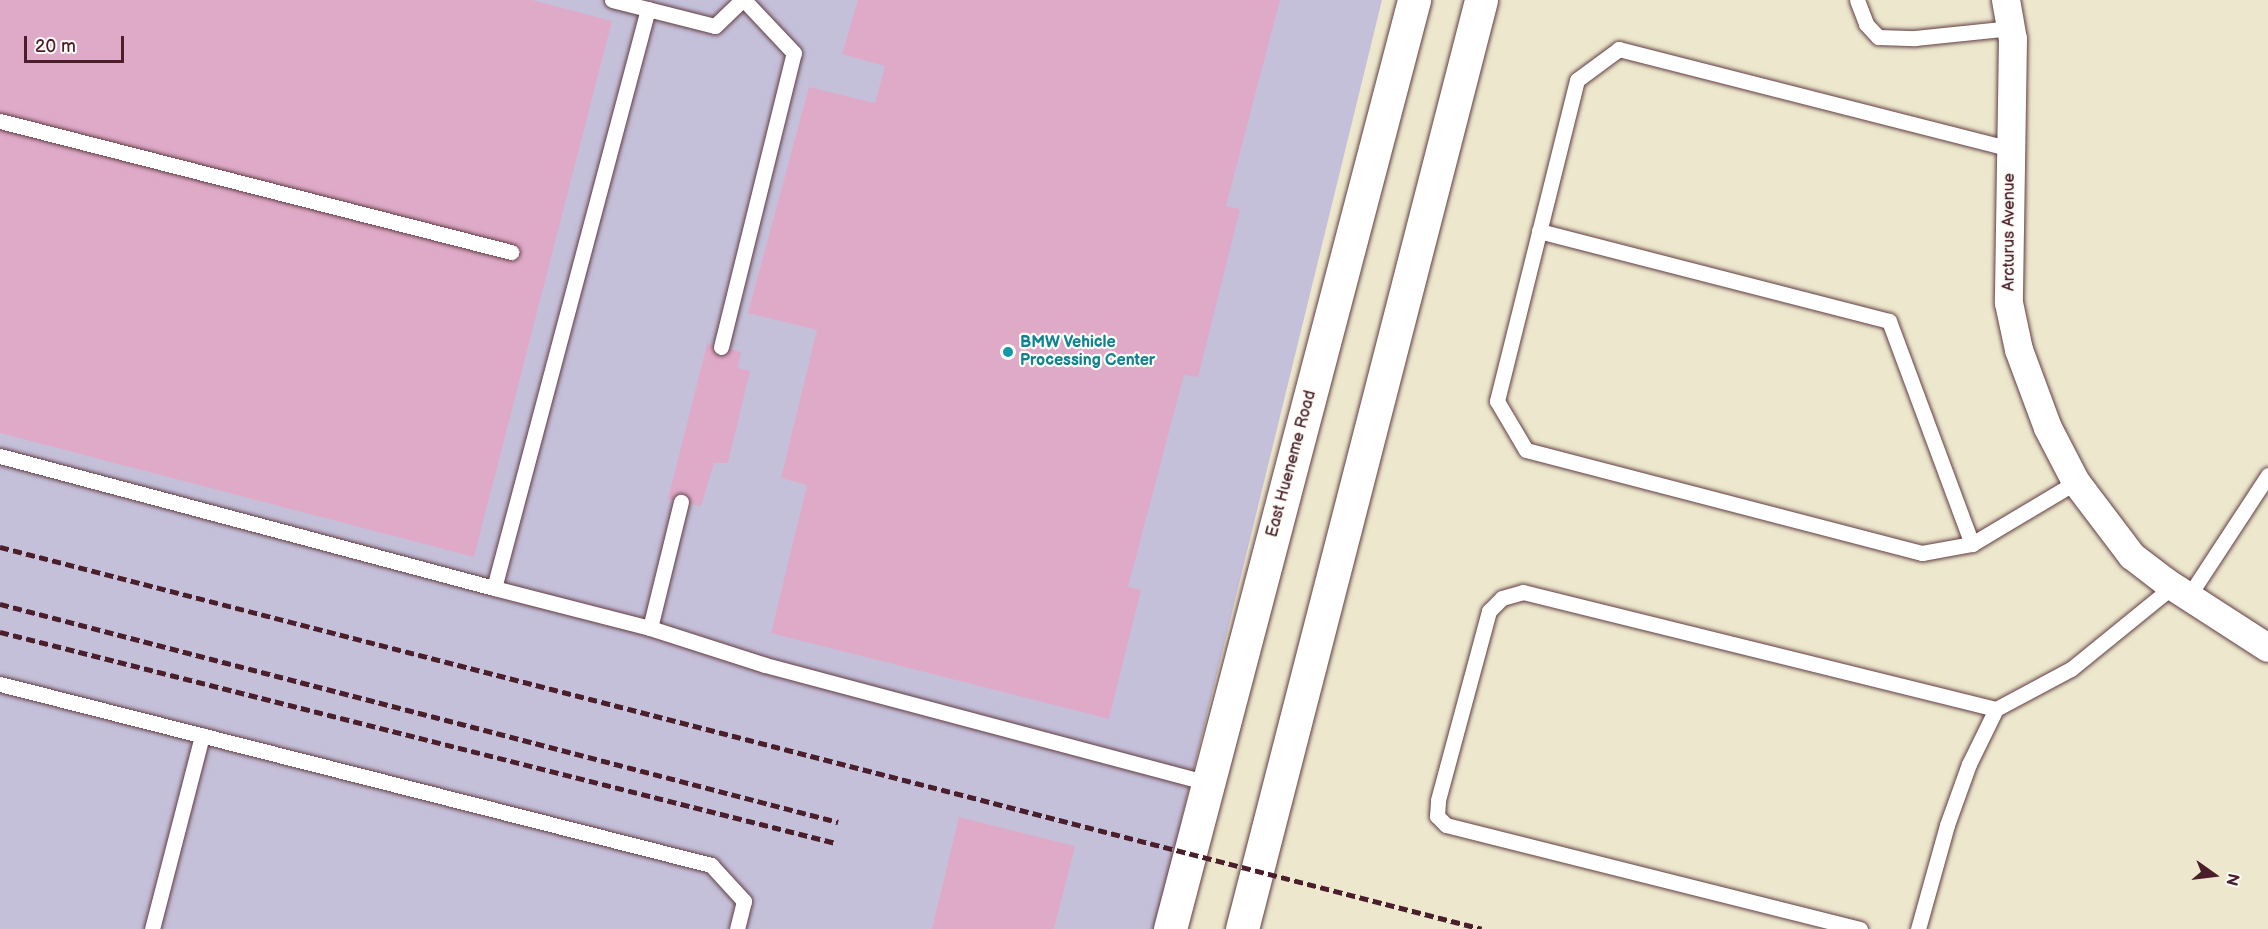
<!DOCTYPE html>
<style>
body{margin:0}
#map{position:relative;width:2268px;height:929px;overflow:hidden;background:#ede8cd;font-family:"Balsamiq Sans",sans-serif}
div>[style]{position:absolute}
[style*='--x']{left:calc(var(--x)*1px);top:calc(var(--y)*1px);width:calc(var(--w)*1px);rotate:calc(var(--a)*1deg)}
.industrial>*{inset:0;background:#c5c0da}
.building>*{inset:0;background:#dfaac8}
.roads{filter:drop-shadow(0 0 2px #623d43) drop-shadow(0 0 2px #623d43)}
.service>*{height:15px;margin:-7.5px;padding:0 7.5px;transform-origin:7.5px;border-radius:7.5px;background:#fff}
.minor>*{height:28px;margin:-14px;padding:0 14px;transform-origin:14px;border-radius:14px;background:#fff}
.secondary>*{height:33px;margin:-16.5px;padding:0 16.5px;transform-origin:16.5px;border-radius:16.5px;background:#fff}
.rail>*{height:4.5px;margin-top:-2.25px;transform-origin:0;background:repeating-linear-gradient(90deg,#4a1f2b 0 9px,transparent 0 13.5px)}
.dots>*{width:16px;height:16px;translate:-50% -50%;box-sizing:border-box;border:3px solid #fdfcf7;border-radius:50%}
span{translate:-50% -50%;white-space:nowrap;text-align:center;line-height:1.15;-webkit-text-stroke:4.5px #fdfcf7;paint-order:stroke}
.street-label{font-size:16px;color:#4a1f2b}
.culture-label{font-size:16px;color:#0d838f;font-weight:700}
.left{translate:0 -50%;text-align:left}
.north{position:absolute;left:2184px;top:845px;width:60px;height:60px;-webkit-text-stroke:4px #fdfcf7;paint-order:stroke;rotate:104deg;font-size:16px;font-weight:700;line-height:24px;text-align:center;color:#4a1f2b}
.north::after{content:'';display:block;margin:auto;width:21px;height:27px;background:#4a1f2b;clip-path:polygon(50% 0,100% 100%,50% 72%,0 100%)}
.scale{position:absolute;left:24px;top:36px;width:100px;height:27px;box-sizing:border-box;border:3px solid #4a1f2b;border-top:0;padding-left:8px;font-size:18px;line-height:21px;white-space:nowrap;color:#4a1f2b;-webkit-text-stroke:4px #fdfcf7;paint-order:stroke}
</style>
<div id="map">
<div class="industrial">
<i style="clip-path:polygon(0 0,1382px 0,1181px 821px,1170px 929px,0 929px)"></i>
</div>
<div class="building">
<i style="clip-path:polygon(0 0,532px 0,612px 21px,474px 557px,0 433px)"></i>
<i style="clip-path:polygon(858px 0,1280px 0,1226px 206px,1240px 209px,1198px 377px,1184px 375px,1128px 587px,1141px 590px,1109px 719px,771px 633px,807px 485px,781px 478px,817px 330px,748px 313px,809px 87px,875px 103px,885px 66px,842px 54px)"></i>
<i style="clip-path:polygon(707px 344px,741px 352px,738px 368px,750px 371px,728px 463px,714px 463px,701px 506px,668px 499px)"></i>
<i style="clip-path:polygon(959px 817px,1075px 846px,1054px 929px,932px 929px)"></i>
</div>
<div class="roads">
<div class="service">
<i style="--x:612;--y:0;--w:106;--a:14.2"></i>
<i style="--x:715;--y:26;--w:37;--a:-44"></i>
<i style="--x:1857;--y:0;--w:26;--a:69"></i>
<i style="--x:1866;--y:24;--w:18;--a:47"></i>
<i style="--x:1878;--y:37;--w:37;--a:2"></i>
<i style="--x:1915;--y:38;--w:97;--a:-5.9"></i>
<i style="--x:0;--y:121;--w:528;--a:14.38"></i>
<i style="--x:2011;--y:149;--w:405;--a:-165.7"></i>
<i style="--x:1619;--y:49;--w:52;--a:143.6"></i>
<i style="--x:1577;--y:80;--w:331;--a:104"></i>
<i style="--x:1497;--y:401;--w:57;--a:59.4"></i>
<i style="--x:1526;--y:450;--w:409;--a:14.6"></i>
<i style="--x:1922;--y:553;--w:51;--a:-10.2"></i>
<i style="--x:1972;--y:544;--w:121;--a:-30.8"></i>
<i style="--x:1539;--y:231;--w:361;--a:14.4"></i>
<i style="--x:1889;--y:321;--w:238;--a:69.6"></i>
<i style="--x:721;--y:347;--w:303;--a:-76.1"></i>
<i style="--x:794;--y:53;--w:73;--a:-133.3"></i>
<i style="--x:0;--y:456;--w:511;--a:14.96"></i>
<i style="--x:494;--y:588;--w:599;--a:-75.11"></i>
<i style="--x:494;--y:588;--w:161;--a:14.4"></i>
<i style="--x:650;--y:628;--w:121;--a:17.8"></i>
<i style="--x:765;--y:665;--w:458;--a:14.9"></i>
<i style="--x:2188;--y:597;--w:146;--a:-56.7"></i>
<i style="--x:650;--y:628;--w:130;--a:-76.2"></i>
<i style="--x:0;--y:684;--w:734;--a:14.28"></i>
<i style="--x:711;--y:865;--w:49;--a:47.5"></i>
<i style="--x:744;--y:901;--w:29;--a:104"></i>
<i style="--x:152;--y:929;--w:200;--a:-75.5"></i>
<i style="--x:1860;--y:929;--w:427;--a:-165.9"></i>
<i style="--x:1446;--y:825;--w:13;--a:-135"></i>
<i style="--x:1437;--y:816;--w:16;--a:-86"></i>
<i style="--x:1438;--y:800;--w:196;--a:-74.9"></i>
<i style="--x:1489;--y:611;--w:18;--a:-45"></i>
<i style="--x:1502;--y:598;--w:22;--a:-16"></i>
<i style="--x:1523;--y:592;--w:487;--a:13.9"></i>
<i style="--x:1918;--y:929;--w:108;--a:-74.4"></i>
<i style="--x:1947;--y:825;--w:65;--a:-70.2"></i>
<i style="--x:1969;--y:764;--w:61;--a:-63.9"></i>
<i style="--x:1996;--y:709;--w:85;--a:-28.1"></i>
<i style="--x:2071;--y:669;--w:130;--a:-39.1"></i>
</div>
<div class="minor">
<i style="--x:2006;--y:0;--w:40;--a:80"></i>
<i style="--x:2013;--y:39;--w:264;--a:90.9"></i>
<i style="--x:2009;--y:303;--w:48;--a:78"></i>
<i style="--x:2019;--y:350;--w:83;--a:69.6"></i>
<i style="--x:2048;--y:428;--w:61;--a:62.6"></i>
<i style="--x:2076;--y:482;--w:93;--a:52.9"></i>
<i style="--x:2132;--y:556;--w:43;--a:37.4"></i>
<i style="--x:2166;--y:582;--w:121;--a:32.9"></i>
</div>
<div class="secondary">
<i style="--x:1170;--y:929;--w:961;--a:-75.28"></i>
<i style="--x:1242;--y:929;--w:959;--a:-75.57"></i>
</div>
</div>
<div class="rail">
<i style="--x:0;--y:547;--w:1530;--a:14.45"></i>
<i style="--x:0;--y:604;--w:866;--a:14.58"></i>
<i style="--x:0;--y:632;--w:862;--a:14.17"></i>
</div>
<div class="dots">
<i style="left:1008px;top:352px;background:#0f9aa8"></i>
</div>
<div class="street-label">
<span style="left:2010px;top:232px;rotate:-90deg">Arcturus Avenue</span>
<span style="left:1292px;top:464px;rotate:-75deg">East Hueneme Road</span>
</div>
<div class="culture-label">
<span class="left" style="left:1020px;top:352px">BMW Vehicle<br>Processing Center</span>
</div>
<div class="north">N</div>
<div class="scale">20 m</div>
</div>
